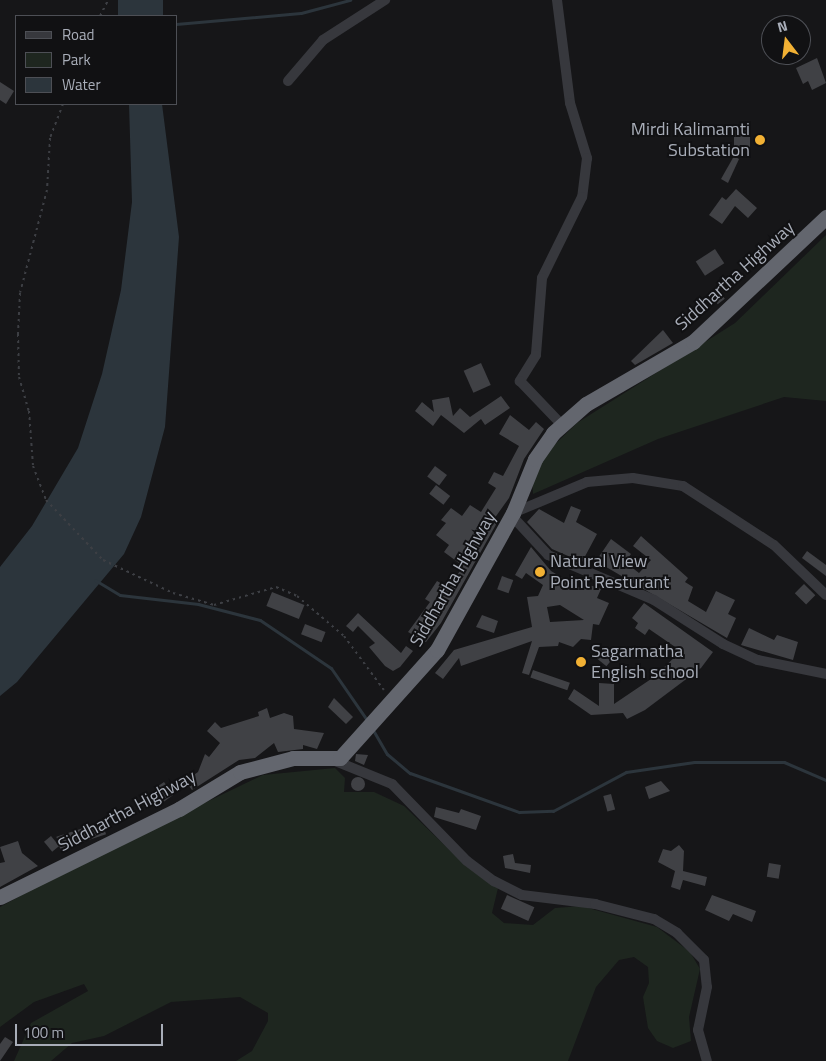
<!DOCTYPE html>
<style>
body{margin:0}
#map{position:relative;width:826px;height:1061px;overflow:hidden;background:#161618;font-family:"Titillium Web",sans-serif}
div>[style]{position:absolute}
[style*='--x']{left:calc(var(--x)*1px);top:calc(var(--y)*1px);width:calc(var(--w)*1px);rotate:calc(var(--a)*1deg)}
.green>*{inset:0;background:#1e261f}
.water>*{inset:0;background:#2c353c;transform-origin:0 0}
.stream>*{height:3px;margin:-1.5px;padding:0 1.5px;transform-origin:1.5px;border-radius:1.5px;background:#2c353c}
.building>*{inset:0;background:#404145;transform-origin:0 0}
.round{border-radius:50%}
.path>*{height:2px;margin-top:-1px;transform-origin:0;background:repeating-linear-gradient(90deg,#3d3f44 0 2.5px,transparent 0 6.5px)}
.minor>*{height:10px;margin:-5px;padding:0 5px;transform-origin:5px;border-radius:5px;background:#37383d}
.highway>*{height:15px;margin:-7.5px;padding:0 7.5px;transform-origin:7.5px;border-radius:7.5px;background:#63666e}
.dots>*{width:14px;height:14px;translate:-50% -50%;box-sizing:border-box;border:2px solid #111113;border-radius:50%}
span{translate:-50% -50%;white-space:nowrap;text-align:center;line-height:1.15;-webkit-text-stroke:4px #111113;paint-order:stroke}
.poi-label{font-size:18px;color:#a8adb8}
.right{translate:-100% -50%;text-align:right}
.left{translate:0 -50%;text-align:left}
.street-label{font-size:18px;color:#a8adb8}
.legend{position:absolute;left:15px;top:15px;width:162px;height:90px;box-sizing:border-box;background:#111113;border:1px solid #4d4f55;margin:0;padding:6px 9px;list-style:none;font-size:15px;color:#a8adb8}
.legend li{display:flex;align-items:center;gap:10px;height:25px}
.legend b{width:25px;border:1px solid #4d4f55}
.north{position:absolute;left:761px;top:15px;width:50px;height:50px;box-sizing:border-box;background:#111113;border:1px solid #4d4f55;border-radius:50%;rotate:345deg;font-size:14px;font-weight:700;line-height:20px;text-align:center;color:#a8adb8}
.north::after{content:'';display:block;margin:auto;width:18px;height:22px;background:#f2b134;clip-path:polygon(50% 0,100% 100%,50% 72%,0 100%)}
.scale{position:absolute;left:15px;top:1024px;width:148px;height:22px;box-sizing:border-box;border:2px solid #a8adb8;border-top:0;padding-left:6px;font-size:15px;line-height:18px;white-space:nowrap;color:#a8adb8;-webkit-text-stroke:4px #111113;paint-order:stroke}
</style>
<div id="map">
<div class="green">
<i style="clip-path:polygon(826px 235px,826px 401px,784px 397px,658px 439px,533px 494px,532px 478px,548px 451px,577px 423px,735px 323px)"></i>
<i style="clip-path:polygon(335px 768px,345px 778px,344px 792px,374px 792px,404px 806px,465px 865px,498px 888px,492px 913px,504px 923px,533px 925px,555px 908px,581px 906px,657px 927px,690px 952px,700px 969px,689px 1017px,691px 1041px,673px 1048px,657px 1041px,648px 1028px,643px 997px,649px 983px,648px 967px,634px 957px,619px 960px,596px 987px,568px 1061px,236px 1061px,252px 1051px,268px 1021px,268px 1013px,240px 997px,171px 1002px,104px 1036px,72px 1043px,51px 1061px,14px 1061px,31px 1023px,88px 991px,84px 984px,34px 1002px,0 1027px,0 907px,92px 857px,263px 775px)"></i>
</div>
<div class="water">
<i style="left:118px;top:0;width:45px;height:16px"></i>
<i style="clip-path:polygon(129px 104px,162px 104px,179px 237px,165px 427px,141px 517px,124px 554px,17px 682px,0 696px,0 567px,32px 526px,78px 448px,102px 374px,121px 290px,132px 202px)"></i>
</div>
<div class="stream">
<i style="--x:176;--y:24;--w:125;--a:-5"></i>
<i style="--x:301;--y:13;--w:51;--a:-14.9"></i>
<i style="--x:95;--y:580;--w:29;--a:31"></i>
<i style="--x:120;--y:595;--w:79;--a:6.6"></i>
<i style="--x:198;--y:604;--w:64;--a:14.5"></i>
<i style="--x:260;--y:620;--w:86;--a:34.1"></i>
<i style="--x:331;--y:668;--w:63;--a:55.3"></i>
<i style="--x:373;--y:730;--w:28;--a:60"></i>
<i style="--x:387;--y:754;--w:30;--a:40"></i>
<i style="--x:410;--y:773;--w:116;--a:19.7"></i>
<i style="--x:519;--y:812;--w:34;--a:-2"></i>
<i style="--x:553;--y:811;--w:83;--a:-28.1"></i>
<i style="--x:626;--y:772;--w:69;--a:-8.4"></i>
<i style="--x:694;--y:762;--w:90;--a:0"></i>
<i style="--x:784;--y:762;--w:46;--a:23.2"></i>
</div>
<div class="building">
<i style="clip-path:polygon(817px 58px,826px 83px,812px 90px,808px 81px,803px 84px,796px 68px)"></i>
<i style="clip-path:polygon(0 82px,14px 91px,6px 104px,0 100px)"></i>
<i style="left:734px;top:130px;width:16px;height:17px"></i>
<i style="clip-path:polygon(734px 156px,739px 159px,728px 183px,721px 179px)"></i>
<i style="clip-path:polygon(736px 189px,757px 208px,748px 218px,735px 206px,722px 224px,709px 215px,722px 197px,726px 200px)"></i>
<i style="left:715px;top:249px;width:17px;height:23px;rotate:57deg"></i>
<i style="left:718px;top:290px;width:11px;height:9px;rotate:52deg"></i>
<i style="clip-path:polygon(663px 330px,673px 343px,635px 365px,631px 361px)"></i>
<i style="left:481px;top:363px;width:24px;height:19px;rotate:66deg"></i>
<i style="clip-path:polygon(501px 396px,510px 408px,485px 425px,481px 419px,464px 433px,441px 415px,433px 426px,415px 411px,422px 402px,434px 412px,432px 400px,449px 397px,453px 416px,460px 408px,470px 417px)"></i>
<i style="clip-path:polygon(510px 415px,529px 430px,536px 422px,544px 429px,524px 459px,509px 498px,494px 519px,498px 521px,441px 623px,426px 642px,408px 632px,430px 602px,425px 599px,437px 581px,449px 588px,463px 566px,444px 552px,449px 545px,436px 535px,446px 523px,441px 520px,451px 508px,462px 516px,470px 505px,481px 512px,496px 488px,488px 483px,494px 472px,503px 476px,519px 446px,499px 434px)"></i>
<i style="left:435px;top:466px;width:15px;height:13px;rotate:37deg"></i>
<i style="left:436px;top:485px;width:18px;height:11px;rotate:38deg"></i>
<i style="clip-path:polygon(571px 506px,581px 510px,576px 522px,597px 534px,582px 562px,552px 549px,527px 522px,539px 509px,564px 523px)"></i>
<i style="clip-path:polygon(641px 536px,688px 578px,685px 582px,693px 587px,688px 601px,706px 612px,716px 591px,735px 600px,728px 614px,736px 618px,727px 638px,596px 561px,611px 539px,631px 554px,625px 562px,639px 573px,651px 560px,633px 546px)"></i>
<i style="clip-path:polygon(evenodd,531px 547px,551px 571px,576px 586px,582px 588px,584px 583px,601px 589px,597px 598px,609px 603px,599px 625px,593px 624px,591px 640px,581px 639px,573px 647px,559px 642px,558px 646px,539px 647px,529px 675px,522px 673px,532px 641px,461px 666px,459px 658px,443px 679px,435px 673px,454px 650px,532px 627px,527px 597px,538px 596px,543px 585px,526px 573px,522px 579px,515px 575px,531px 547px,560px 605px,584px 620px,550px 622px,547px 607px,560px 605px)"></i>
<i style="clip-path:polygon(807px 551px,826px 565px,826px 576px,802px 558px)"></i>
<i style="left:502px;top:576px;width:12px;height:14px;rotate:20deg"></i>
<i style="left:804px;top:584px;width:16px;height:13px;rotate:45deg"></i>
<i style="left:272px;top:592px;width:35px;height:15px;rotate:22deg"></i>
<i style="clip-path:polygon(644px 603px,713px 652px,701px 668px,645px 710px,627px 719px,623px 713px,591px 715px,568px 699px,574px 689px,599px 706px,599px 683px,614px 684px,614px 704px,654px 677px,681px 651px,649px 629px,645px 635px,635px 628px,638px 623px,632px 618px)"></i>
<i style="clip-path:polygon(358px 613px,401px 653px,406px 646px,413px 651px,400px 667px,393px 671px,385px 666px,369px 647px,375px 643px,358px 626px,353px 632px,346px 626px)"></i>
<i style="clip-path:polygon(482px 615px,498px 621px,494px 633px,476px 627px)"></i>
<i style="left:305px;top:624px;width:22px;height:11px;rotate:21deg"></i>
<i style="clip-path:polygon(749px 628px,774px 640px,777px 635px,798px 642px,793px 660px,741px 645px)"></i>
<i style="left:602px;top:651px;width:13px;height:9px;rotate:39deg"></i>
<i style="left:533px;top:670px;width:39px;height:8px;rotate:19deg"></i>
<i style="clip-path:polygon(334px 698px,353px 717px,346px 724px,328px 707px)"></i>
<i style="clip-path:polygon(267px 708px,270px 718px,284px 713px,293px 716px,294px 729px,324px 733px,317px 749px,303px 745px,303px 749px,278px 752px,274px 743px,255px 758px,239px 760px,192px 790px,185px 781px,198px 772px,205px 754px,209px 757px,220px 743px,207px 731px,215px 722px,221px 728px,259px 716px,258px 712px)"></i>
<i style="clip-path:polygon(356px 754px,368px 755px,364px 765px,355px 761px)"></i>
<i class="round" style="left:351px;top:777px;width:14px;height:14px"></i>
<i style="clip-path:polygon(661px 781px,670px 791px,649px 799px,645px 787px)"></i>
<i style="left:164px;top:782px;width:16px;height:11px;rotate:55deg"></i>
<i style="left:611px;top:794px;width:16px;height:8px;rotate:75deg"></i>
<i style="clip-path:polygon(436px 807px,459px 813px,461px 809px,481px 816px,476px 830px,434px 817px)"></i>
<i style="left:102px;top:822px;width:13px;height:48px;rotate:72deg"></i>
<i style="left:51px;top:836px;width:13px;height:9px;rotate:51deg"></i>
<i style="clip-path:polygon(18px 841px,22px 853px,38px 866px,0 887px,0 863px,5px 862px,0 847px)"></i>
<i style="clip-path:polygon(679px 845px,684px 851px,683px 871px,707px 877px,705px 886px,683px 880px,680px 890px,671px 887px,675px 871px,658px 862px,663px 849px,671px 851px)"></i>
<i style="clip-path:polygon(513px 854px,515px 863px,531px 865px,530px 873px,505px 868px,503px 856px)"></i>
<i style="left:769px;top:863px;width:12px;height:14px;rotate:9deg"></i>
<i style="left:507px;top:895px;width:30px;height:15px;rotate:24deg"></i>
<i style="clip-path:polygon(712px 895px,756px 911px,752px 922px,733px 914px,729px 921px,705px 910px)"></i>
<i style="clip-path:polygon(5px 1037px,13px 1042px,0 1061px,0 1044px)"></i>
</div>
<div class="path">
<i style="--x:100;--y:16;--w:18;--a:-63"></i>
<i style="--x:63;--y:104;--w:36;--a:111"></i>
<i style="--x:50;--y:138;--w:52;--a:93.3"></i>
<i style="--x:47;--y:190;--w:106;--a:104.7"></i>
<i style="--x:20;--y:293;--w:41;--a:92.8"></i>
<i style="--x:18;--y:334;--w:43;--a:88.7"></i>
<i style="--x:19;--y:377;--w:35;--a:74"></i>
<i style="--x:29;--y:411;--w:55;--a:85.8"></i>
<i style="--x:33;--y:466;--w:36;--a:69"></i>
<i style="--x:46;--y:500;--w:83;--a:46.5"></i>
<i style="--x:103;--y:560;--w:77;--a:25.2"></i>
<i style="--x:173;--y:593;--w:43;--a:16.3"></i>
<i style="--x:214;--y:605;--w:65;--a:-16.2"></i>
<i style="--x:276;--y:587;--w:23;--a:23"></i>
<i style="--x:297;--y:596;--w:62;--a:40.4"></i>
<i style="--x:344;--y:636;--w:67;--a:53.5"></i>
</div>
<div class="minor">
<i style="--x:557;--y:0;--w:104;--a:82.8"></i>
<i style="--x:570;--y:103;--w:58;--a:72.8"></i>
<i style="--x:587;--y:158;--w:39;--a:97"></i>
<i style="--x:582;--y:197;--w:90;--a:116.3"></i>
<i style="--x:542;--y:278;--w:77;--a:94.5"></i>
<i style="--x:536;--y:355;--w:31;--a:122"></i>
<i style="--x:520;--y:381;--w:61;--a:46.3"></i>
<i style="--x:288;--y:81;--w:54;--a:-49.5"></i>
<i style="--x:323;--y:40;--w:74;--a:-32.8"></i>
<i style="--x:513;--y:513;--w:80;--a:-22.7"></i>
<i style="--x:587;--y:482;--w:46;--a:-5"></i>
<i style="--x:633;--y:478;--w:51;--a:9.1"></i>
<i style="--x:683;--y:486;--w:108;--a:33"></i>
<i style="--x:774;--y:545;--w:72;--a:43.9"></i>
<i style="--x:512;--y:516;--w:53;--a:47.3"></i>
<i style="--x:548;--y:555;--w:115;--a:23"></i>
<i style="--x:654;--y:600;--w:82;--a:32.5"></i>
<i style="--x:723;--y:644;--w:38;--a:25"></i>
<i style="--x:758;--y:660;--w:69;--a:11.6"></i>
<i style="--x:333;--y:760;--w:64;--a:22.1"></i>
<i style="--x:392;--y:784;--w:107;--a:45.8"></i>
<i style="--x:467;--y:861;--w:34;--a:37"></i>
<i style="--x:494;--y:881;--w:31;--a:27"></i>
<i style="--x:522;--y:895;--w:74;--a:7"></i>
<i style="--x:595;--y:904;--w:61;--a:14.3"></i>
<i style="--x:654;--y:919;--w:27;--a:31"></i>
<i style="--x:677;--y:933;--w:38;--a:45"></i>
<i style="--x:704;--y:960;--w:27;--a:84"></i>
<i style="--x:707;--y:987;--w:44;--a:101.8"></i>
<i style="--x:698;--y:1030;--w:32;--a:74"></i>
</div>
<div class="highway">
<i style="--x:0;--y:897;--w:199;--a:-26.2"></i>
<i style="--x:179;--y:809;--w:71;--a:-31.2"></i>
<i style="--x:240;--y:772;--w:55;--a:-14.8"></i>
<i style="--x:293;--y:758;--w:47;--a:0"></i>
<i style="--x:340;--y:758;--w:145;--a:-48.1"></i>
<i style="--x:437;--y:650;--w:157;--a:-61"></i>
<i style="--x:513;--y:513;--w:58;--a:-67.8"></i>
<i style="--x:535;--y:459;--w:32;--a:-55"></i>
<i style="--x:553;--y:433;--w:44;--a:-41.3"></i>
<i style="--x:586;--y:404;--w:124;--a:-30.1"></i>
<i style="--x:693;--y:342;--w:183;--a:-43.2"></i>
</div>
<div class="dots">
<i style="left:760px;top:140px;background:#f2b134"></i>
<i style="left:540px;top:572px;background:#f2b134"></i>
<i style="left:581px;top:662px;background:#f2b134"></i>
</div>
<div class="poi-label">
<span class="right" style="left:750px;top:140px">Mirdi Kalimamti<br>Substation</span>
<span class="left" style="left:550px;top:572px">Natural View<br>Point Resturant</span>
<span class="left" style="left:591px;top:662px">Sagarmatha<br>English school</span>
</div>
<div class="street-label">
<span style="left:735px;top:276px;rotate:-42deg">Siddhartha Highway</span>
<span style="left:453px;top:579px;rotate:-60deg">Siddhartha Highway</span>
<span style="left:127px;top:811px;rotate:-28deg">Siddhartha Highway</span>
</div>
<ul class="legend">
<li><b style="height:6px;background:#37383d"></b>Road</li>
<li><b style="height:14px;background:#1e261f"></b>Park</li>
<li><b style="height:14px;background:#2c353c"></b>Water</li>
</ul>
<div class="north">N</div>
<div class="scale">100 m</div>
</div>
